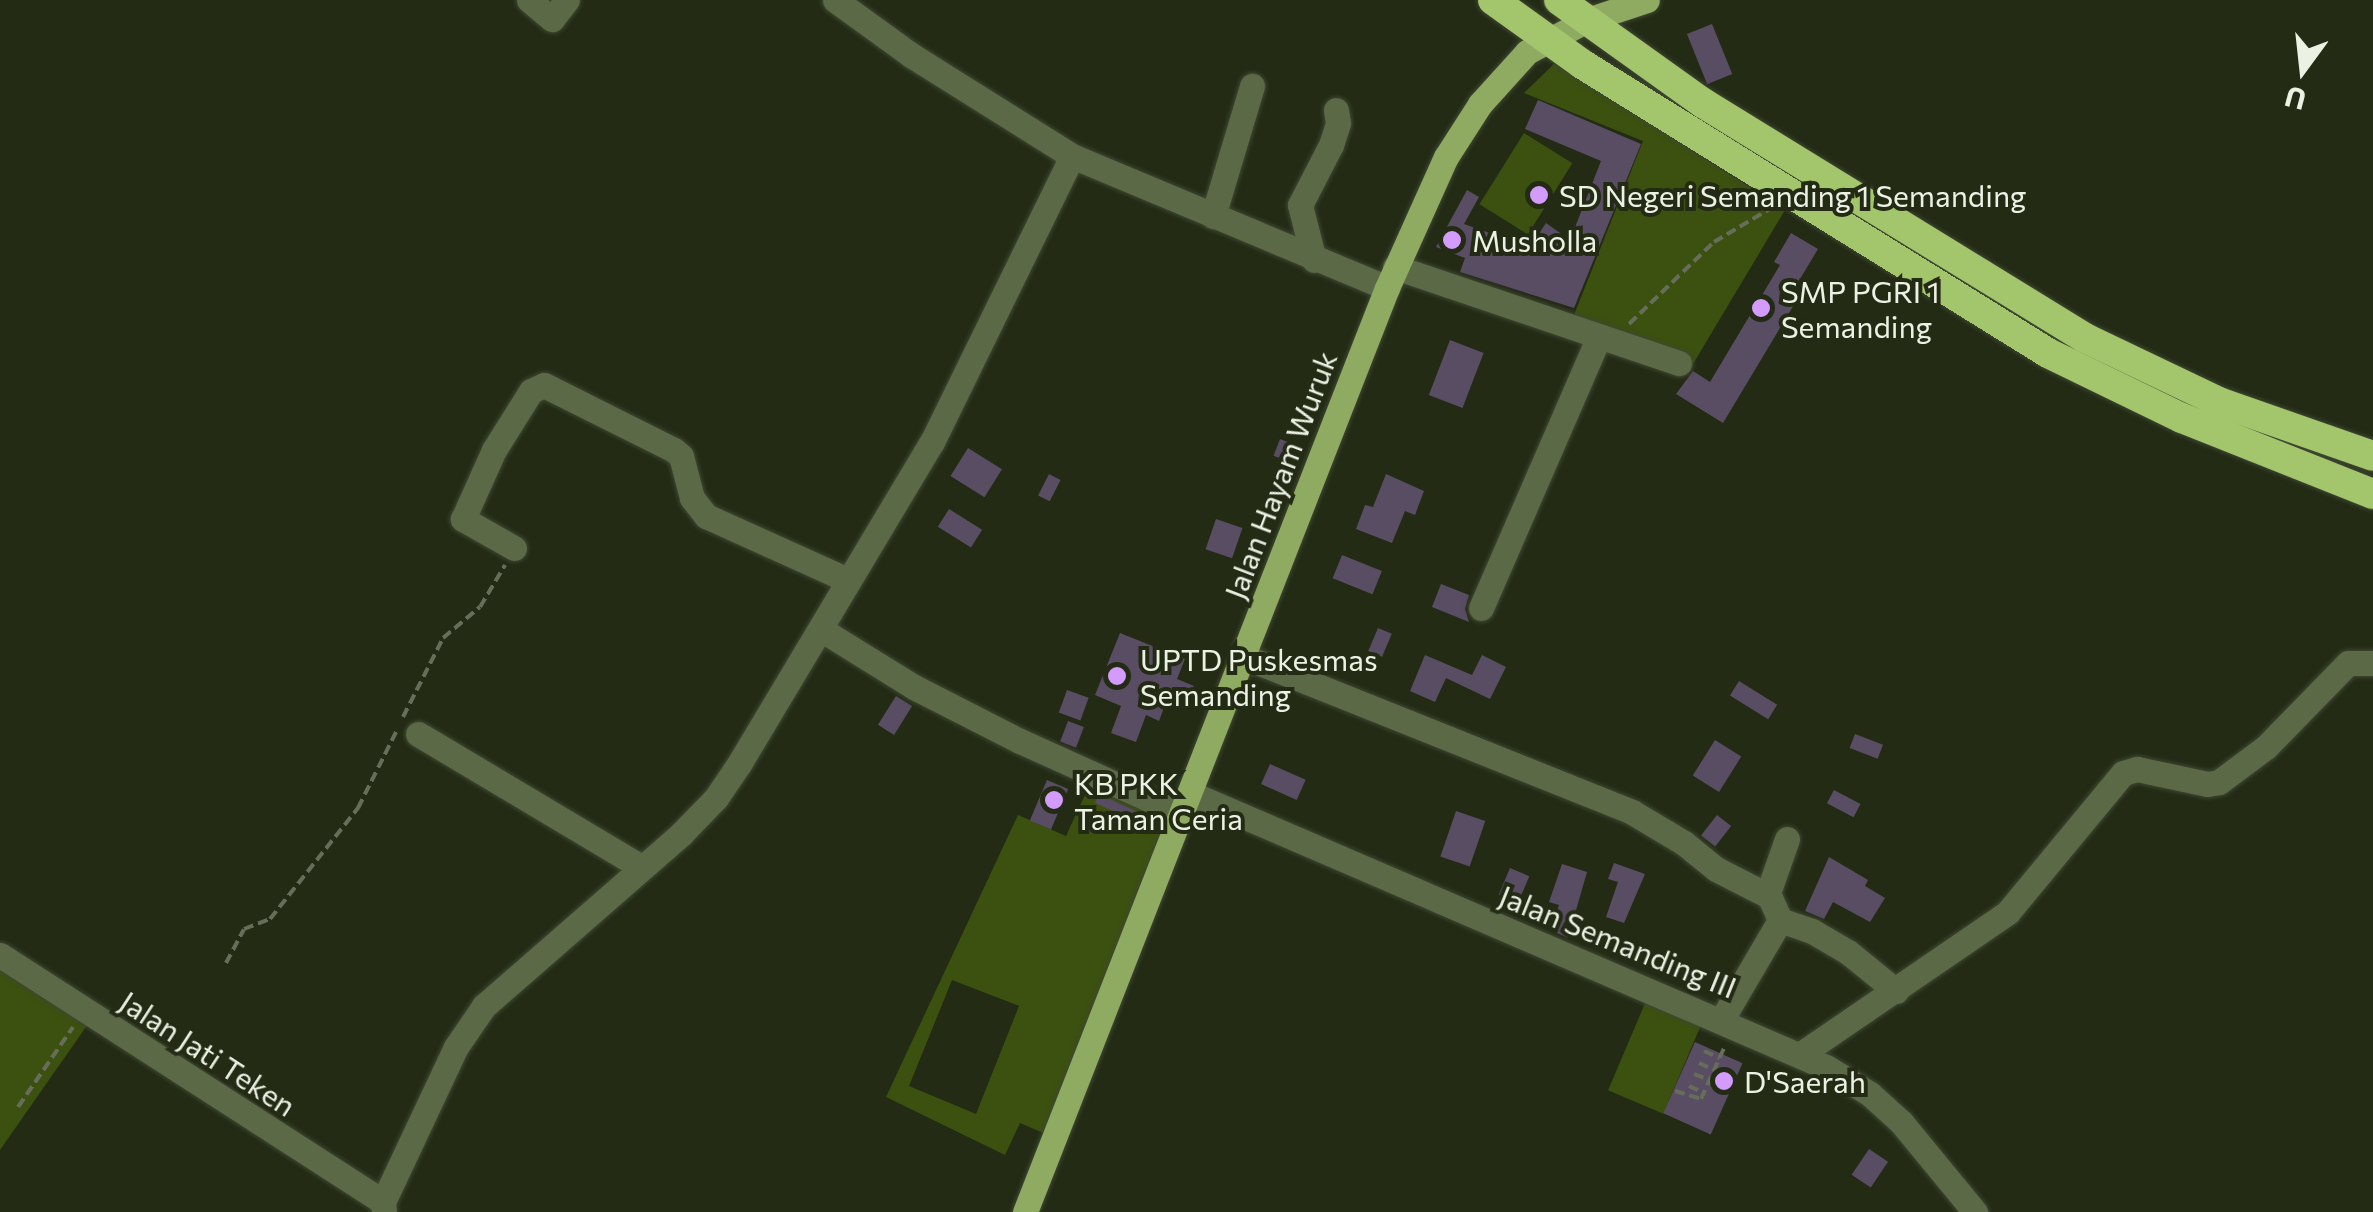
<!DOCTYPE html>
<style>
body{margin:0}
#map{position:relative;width:2373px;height:1212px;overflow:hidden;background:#232b15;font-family:Commissioner,sans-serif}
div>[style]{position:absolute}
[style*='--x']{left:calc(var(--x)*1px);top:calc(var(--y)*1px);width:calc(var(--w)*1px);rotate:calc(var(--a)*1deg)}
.green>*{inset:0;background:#3c510f;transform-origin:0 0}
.building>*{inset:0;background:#594d63;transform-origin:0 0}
.path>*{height:4px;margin-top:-2px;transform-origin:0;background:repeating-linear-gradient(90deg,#666d5a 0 10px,transparent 0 15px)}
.roads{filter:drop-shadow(0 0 2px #3f4732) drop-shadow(0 0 2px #3f4732)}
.minor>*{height:25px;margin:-12.5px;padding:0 12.5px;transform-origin:12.5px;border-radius:12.5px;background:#5c6947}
.major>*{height:25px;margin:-12.5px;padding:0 12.5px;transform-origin:12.5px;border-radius:12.5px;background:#8fab62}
.highway>*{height:30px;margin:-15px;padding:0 15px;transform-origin:15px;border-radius:15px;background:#a3c56c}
.dots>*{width:28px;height:28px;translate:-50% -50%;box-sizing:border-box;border:5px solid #232b15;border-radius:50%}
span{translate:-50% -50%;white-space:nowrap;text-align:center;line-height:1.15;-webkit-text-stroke:8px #232b15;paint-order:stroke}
.poi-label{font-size:30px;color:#ebf1e3}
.left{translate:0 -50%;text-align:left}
.street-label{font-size:30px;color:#ebf1e3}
.north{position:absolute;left:2253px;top:20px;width:100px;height:100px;-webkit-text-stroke:8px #232b15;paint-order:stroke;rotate:195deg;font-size:28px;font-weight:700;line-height:40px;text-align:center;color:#ebf1e3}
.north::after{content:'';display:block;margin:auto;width:35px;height:45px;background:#ebf1e3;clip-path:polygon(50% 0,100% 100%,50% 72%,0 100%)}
</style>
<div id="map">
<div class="green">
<i style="clip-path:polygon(1555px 63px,1785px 210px,1693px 364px,1570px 325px,1643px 141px,1524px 93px)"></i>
<i style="left:1524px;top:133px;width:57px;height:84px;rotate:32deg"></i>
<i style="clip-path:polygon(evenodd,1089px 786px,1174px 823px,1048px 1135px,1020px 1123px,1005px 1155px,886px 1097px,1018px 815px,1066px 836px,1089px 786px,952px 980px,1019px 1006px,976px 1114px,909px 1086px,952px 980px)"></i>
<i style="clip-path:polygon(0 966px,88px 1024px,0 1150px)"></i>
<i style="left:1646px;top:1001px;width:60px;height:97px;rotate:23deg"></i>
</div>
<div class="building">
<i style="left:1712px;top:24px;width:54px;height:27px;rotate:68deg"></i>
<i style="clip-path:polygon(1538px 100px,1641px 144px,1574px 308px,1460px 272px,1465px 258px,1436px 247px,1467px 190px,1479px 197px,1464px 224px,1530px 247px,1546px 223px,1570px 240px,1601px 161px,1525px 129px)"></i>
<i style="clip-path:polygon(1791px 233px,1818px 249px,1797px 284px,1804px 288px,1723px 423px,1676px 394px,1693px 371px,1710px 382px,1780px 265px,1774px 262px)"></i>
<i style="left:1450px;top:340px;width:36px;height:59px;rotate:21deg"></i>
<i style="left:1280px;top:439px;width:28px;height:18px;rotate:21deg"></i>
<i style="left:968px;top:448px;width:40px;height:33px;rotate:32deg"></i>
<i style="left:1049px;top:474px;width:13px;height:24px;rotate:27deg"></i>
<i style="clip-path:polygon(1386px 474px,1424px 491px,1415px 515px,1405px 511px,1392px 543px,1356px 529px,1365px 505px,1373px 507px)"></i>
<i style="left:949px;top:509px;width:39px;height:21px;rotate:32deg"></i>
<i style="left:1216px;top:519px;width:28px;height:32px;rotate:19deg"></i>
<i style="left:1342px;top:555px;width:43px;height:25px;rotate:22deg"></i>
<i style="clip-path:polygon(1441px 584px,1469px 595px,1465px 609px,1469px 622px,1432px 607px)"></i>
<i style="left:1378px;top:628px;width:15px;height:25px;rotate:23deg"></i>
<i style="clip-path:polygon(1120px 633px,1185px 659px,1177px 679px,1194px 686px,1185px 710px,1166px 702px,1159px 721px,1146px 715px,1136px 742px,1111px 733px,1121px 706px,1095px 695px)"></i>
<i style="clip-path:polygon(1425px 655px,1472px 675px,1482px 655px,1506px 667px,1490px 699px,1446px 678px,1435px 702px,1410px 691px)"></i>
<i style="left:1739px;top:681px;width:45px;height:17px;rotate:32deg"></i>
<i style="left:1067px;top:690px;width:23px;height:24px;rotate:20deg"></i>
<i style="left:896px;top:696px;width:19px;height:34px;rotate:32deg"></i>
<i style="left:1068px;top:721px;width:17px;height:22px;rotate:21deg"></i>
<i style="left:1855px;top:734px;width:30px;height:15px;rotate:21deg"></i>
<i style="left:1715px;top:740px;width:31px;height:42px;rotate:32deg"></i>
<i style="left:1270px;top:764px;width:39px;height:22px;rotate:24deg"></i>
<i style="left:1047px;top:780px;width:23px;height:44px;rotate:23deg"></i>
<i style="left:1834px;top:790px;width:30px;height:15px;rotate:28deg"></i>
<i style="clip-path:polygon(1099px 794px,1160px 822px,1157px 830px,1095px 803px)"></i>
<i style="left:1456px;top:811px;width:31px;height:48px;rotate:19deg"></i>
<i style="left:1717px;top:815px;width:18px;height:26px;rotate:38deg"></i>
<i style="clip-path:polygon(1829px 857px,1868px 880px,1865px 886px,1885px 898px,1870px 922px,1833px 902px,1824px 919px,1805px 911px)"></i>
<i style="clip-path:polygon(1614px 863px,1645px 874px,1624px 923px,1606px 917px,1618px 882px,1608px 879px)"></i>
<i style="clip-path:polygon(1562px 864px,1587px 872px,1568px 938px,1550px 930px,1559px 905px,1549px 902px)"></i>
<i style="left:1510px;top:868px;width:21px;height:29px;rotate:23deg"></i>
<i style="left:1695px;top:1042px;width:52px;height:78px;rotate:24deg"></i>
<i style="left:1869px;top:1149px;width:23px;height:31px;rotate:34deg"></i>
</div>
<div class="path">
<i style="--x:1629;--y:324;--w:118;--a:-44"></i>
<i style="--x:1714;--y:242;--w:66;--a:-30.8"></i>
<i style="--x:403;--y:717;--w:89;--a:-63.1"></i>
<i style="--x:443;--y:638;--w:48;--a:-40"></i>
<i style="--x:480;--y:607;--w:49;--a:-59.2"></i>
<i style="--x:226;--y:963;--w:38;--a:-62"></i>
<i style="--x:244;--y:929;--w:28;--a:-21"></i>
<i style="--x:270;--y:919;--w:142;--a:-51.6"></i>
<i style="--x:358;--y:808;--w:87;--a:-63.4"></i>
<i style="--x:1704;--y:1051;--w:17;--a:24"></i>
<i style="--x:1699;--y:1063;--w:17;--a:25"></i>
<i style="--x:1694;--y:1074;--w:17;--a:21"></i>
<i style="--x:1689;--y:1086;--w:17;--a:25"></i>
<i style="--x:1675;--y:1091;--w:27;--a:17"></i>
<i style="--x:1701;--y:1099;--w:56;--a:-65.7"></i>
<i style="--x:18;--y:1107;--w:97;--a:-55.5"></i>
</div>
<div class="roads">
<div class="minor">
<i style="--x:529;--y:0;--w:30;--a:40"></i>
<i style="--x:552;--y:19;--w:24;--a:-52"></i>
<i style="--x:835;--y:0;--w:94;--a:35.9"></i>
<i style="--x:911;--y:55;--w:190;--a:32.1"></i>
<i style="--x:1213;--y:216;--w:136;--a:-73.3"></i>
<i style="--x:1314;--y:260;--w:57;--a:-104.3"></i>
<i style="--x:1300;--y:205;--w:68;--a:-62.7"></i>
<i style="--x:1331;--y:145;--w:23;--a:-72"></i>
<i style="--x:1338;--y:123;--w:13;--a:-99"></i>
<i style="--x:1395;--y:267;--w:300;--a:18.7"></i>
<i style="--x:514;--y:548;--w:59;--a:-150.4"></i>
<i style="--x:463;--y:519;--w:76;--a:-65.8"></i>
<i style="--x:494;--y:450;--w:70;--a:-57.9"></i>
<i style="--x:531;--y:391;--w:14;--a:-25"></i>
<i style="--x:544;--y:385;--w:145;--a:26.6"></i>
<i style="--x:674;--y:450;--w:9;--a:41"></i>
<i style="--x:681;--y:456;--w:43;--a:75.3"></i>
<i style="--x:692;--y:498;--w:23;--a:52"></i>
<i style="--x:706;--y:516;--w:156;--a:24.3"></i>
<i style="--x:1481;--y:608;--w:296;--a:-66.5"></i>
<i style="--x:822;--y:630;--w:108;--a:31.8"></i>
<i style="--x:914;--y:687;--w:119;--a:27"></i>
<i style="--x:1020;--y:741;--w:178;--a:24.3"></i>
<i style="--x:1245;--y:657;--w:417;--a:21.8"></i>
<i style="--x:1632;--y:812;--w:61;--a:30.8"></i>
<i style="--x:1684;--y:843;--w:41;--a:39.1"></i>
<i style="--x:1716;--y:869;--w:59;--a:27"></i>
<i style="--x:418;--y:734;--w:260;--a:30.8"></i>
<i style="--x:1192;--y:794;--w:690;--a:23.3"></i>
<i style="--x:1826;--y:1067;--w:52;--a:31.5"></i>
<i style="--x:1870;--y:1094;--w:42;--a:42.1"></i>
<i style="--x:1901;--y:1122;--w:117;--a:50.6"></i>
<i style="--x:1787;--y:839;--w:57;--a:109.4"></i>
<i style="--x:1768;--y:893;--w:30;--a:66"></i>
<i style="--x:1780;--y:920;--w:34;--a:19"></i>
<i style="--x:1812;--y:931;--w:42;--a:30.3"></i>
<i style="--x:1848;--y:952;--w:62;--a:39.1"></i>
<i style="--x:0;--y:955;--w:456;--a:32.8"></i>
<i style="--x:1722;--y:1019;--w:115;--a:-59.6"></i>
<i style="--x:1801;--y:1054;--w:251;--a:-34.4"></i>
<i style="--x:2008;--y:912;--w:180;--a:-50.4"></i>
<i style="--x:2123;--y:773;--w:15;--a:-16"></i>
<i style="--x:2137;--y:769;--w:72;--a:12.1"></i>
<i style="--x:2207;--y:784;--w:12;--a:-9"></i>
<i style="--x:2219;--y:782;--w:59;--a:-36.7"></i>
<i style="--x:2266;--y:747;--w:117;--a:-45.7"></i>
<i style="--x:2348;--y:663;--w:25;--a:0"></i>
<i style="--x:384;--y:1212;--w:10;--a:-96"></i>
<i style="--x:383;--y:1202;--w:171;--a:-64.8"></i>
<i style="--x:456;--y:1047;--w:50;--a:-55.7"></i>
<i style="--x:484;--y:1006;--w:262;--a:-41.1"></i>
<i style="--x:681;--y:834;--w:50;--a:-45.8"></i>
<i style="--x:716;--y:798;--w:41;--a:-55.9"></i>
<i style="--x:739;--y:764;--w:375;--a:-59.1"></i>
<i style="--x:932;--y:442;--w:318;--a:-63.9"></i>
<i style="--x:1072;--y:156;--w:342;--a:22.7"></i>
</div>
<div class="major">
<i style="--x:1025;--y:1212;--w:992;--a:-68.61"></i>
<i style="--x:1387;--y:288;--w:144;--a:-65.8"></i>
<i style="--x:1446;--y:157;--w:63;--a:-57.3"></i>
<i style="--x:1480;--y:104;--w:70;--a:-47.9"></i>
<i style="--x:1527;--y:52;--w:68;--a:-28.1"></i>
<i style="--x:1587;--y:20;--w:63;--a:-18.4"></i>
</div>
<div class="highway">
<i style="--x:1493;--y:0;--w:110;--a:35.7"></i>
<i style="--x:1582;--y:64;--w:548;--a:31.81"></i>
<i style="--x:2048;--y:353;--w:149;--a:25.9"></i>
<i style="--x:2182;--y:418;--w:206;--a:21.7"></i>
<i style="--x:1559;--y:0;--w:177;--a:35.6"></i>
<i style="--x:1703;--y:103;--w:448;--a:31.6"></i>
<i style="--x:2085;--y:338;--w:148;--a:25.5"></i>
<i style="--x:2219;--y:402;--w:163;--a:19.3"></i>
</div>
</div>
<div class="dots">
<i style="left:1539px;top:195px;background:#d39cfc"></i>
<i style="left:1452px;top:240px;background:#d39cfc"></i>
<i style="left:1761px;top:308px;background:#d39cfc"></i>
<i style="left:1117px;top:676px;background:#d39cfc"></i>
<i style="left:1054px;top:800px;background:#d39cfc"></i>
<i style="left:1724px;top:1081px;background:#d39cfc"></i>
</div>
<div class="poi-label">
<span class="left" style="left:1559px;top:195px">SD Negeri Semanding 1 Semanding</span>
<span class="left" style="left:1472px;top:240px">Musholla</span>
<span class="left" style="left:1781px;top:308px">SMP PGRI 1<br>Semanding</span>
<span class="left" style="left:1140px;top:676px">UPTD Puskesmas<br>Semanding</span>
<span class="left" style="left:1074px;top:800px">KB PKK<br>Taman Ceria</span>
<span class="left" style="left:1744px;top:1081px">D'Saerah</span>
</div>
<div class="street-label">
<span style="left:1280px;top:475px;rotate:-69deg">Jalan Hayam Wuruk</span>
<span style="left:1618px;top:941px;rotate:22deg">Jalan Semanding III</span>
<span style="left:208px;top:1053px;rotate:33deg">Jalan Jati Teken</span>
</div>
<div class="north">U</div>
</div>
